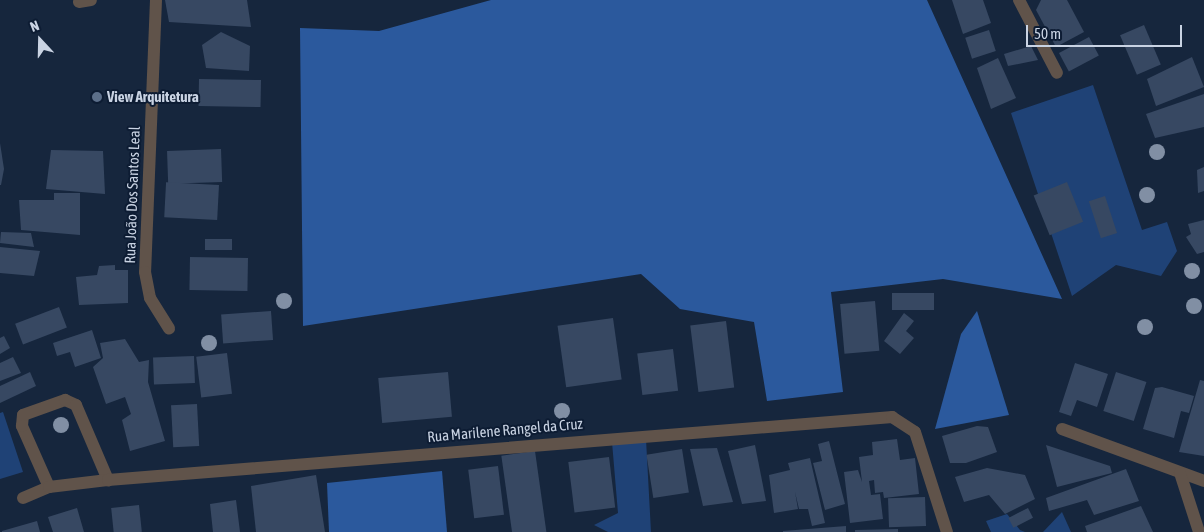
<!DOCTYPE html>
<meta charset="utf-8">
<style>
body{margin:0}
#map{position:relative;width:1204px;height:532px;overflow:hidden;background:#16263d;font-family:"Asap Condensed",sans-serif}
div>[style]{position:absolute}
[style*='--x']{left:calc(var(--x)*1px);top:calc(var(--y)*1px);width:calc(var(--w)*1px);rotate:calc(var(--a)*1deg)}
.green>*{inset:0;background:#1f4276}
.forest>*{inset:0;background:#2b599d}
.building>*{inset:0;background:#374862;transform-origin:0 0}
.minor>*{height:12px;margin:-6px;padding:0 6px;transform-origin:6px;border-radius:6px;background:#60534a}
.trees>*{width:16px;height:16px;margin:-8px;border-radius:50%;background:#818fa4}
.dots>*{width:14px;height:14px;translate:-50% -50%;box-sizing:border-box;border:2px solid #0d1c33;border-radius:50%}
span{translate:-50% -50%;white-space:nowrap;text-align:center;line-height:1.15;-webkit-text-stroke:4px #0d1c33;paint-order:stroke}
.poi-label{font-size:15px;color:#c9d3e3;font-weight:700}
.left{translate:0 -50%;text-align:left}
.street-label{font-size:15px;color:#c9d3e3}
.north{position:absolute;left:15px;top:15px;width:50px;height:50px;-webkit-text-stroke:4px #0d1c33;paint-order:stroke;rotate:339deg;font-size:14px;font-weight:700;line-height:20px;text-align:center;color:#c9d3e3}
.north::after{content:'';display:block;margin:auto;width:18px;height:22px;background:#c9d3e3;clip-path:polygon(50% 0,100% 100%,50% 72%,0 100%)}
.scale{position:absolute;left:1026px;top:25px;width:156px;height:22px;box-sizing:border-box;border:2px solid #c9d3e3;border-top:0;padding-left:6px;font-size:15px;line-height:18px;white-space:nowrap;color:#c9d3e3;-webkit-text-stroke:4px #0d1c33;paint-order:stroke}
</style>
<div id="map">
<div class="green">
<i style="clip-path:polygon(1093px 85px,1142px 230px,1167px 222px,1177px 251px,1161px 276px,1116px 265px,1072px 296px,1011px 113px)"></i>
<i style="clip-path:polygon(3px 412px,23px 472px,0 479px,0 413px)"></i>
<i style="clip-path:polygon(646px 439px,651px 532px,608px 532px,594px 525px,618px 513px,612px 442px)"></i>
<i style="clip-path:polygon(1062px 512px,1071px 532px,1043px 532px)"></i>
<i style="clip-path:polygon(1007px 514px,1020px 530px,1025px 532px,991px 532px,986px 521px)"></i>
</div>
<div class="forest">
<i style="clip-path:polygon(491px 0,927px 0,1062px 299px,943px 279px,831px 292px,843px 392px,767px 401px,754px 322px,680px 309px,641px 274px,303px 326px,300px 28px,379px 31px)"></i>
<i style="clip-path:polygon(977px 311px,1009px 415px,935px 429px,961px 334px)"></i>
<i style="clip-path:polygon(442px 471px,447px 532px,329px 532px,327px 483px)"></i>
</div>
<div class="building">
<i style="clip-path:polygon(165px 0,247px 0,251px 27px,169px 22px)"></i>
<i style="clip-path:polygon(952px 0,983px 0,991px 23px,963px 34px)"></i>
<i style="clip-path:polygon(1067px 0,1084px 32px,1056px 47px,1036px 10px,1041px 0)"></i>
<i style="left:1144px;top:25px;width:43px;height:26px;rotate:67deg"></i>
<i style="left:989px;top:30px;width:22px;height:25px;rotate:72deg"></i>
<i style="clip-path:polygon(221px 32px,250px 46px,249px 71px,206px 68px,202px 45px)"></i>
<i style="left:1089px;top:37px;width:21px;height:34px;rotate:62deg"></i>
<i style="clip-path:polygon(1031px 46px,1038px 60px,1008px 66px,1004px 54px)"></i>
<i style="clip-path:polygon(1192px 57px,1204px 87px,1156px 106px,1147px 79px)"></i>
<i style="clip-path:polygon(998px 58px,1016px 98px,991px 109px,977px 68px)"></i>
<i style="left:199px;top:79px;width:62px;height:27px;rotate:1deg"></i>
<i style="clip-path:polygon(1204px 94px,1204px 127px,1155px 138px,1146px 114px)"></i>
<i style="clip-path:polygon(0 143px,4px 169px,1px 185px,0 185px)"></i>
<i style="left:221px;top:149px;width:33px;height:54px;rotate:88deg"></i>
<i style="clip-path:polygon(51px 150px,103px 151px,105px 194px,46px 189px)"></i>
<i style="clip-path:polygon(1204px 167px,1204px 191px,1198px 193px,1197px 170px)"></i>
<i style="left:1067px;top:182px;width:43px;height:36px;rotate:68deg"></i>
<i style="left:219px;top:185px;width:35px;height:53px;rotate:93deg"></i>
<i style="clip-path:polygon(54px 193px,80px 193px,80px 235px,21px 230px,19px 200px,54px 200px)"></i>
<i style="left:1105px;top:196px;width:39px;height:17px;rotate:72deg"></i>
<i style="clip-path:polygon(1204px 220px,1204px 252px,1197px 254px,1186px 237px,1191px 234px,1188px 224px)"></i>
<i style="clip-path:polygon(1px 232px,31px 233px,34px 247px,0 243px)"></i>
<i style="left:205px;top:239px;width:27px;height:11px"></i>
<i style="clip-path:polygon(0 247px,40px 251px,34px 276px,0 273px)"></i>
<i style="left:190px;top:257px;width:58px;height:33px;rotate:1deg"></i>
<i style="clip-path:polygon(115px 265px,115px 270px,128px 270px,128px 303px,79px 305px,76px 277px,97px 275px,99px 266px)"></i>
<i style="left:934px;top:293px;width:17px;height:42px;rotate:90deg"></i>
<i style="left:875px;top:301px;width:50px;height:35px;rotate:85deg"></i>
<i style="left:59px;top:307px;width:22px;height:47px;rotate:69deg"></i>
<i style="left:271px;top:311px;width:29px;height:50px;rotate:86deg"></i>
<i style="clip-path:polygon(904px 313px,914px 321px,906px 331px,914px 338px,900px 354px,884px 341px)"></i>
<i style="left:613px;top:318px;width:62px;height:56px;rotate:82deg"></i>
<i style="left:726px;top:321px;width:67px;height:36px;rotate:83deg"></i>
<i style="clip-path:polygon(92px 330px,101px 358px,75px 367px,70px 352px,57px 356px,53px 343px)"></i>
<i style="clip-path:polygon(4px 336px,10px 348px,0 354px,0 338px)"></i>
<i style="clip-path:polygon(125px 339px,139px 362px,149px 360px,148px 382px,165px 441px,130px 451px,122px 420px,131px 414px,125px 397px,106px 404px,93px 367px,103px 358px,100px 343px)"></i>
<i style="left:673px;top:349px;width:42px;height:36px;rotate:83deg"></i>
<i style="left:227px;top:353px;width:41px;height:31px;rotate:83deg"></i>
<i style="left:194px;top:356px;width:27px;height:41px;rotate:88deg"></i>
<i style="clip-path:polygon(13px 357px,21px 373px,0 381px,0 363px)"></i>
<i style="clip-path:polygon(1075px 363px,1108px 374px,1097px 407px,1077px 400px,1071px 416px,1059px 412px)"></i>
<i style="clip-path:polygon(30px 372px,36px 386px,0 403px,0 386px)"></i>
<i style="left:448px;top:372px;width:45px;height:70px;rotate:85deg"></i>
<i style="left:1116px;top:372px;width:32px;height:41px;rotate:18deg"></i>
<i style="clip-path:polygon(1200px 380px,1204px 381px,1204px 456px,1179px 452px)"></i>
<i style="clip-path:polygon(1162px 387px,1194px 396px,1189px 413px,1181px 411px,1174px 438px,1143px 429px,1155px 388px)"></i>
<i style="left:197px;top:404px;width:42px;height:26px;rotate:87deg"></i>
<i style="clip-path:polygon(977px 426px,988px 427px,997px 452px,966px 463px,950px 463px,942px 436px)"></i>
<i style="clip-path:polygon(897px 439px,900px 460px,915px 458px,919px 494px,884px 498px,883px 492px,875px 493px,874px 480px,869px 481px,871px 495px,880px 494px,883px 519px,850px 523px,844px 472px,858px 470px,862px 482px,859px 457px,873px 455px,872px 442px)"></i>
<i style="clip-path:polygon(829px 441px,845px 504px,825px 510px,813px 463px,822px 461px,818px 444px)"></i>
<i style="clip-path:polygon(755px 445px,766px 501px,742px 504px,728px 451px)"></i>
<i style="clip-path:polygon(1046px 445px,1110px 466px,1112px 473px,1057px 487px)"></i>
<i style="clip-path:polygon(717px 448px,733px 502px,703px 506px,690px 449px)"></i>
<i style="left:682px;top:449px;width:44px;height:36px;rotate:81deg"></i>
<i style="left:535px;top:451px;width:82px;height:34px;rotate:82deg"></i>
<i style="left:609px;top:457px;width:51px;height:41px;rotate:83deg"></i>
<i style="clip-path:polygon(810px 458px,825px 523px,812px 526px,808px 509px,799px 509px,795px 492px,798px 509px,774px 513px,769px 475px,790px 470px,788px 463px)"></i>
<i style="left:498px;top:466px;width:49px;height:30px;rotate:83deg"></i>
<i style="clip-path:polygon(987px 468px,1025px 475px,1035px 499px,1005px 514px,989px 495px,964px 502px,955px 477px)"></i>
<i style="clip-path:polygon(1126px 469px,1139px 501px,1094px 515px,1087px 500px,1049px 511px,1046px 498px)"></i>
<i style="clip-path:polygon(316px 475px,325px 532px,256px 532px,251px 486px)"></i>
<i style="left:925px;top:497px;width:29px;height:37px;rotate:88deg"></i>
<i style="clip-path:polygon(236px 500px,240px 532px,213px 532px,210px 504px)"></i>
<i style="left:139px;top:505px;width:27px;height:28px;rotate:84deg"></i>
<i style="clip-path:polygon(1141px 506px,1153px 532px,1087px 532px,1085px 526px)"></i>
<i style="clip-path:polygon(77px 508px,84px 532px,53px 532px,48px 517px)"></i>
<i style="left:1028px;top:508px;width:11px;height:22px;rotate:63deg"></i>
<i style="clip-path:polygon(37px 521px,40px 532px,2px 532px,2px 531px)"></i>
<i style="clip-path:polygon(846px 526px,846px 532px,783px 532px,783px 531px)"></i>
<i style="clip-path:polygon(898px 529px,898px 532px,855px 532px,855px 530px)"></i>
</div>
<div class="minor">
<i style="--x:156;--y:0;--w:272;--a:92.3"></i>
<i style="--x:145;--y:272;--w:26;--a:79"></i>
<i style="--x:150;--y:298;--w:36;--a:58"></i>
<i style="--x:1019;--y:0;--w:82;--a:62.5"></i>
<i style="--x:79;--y:2;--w:12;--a:-9"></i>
<i style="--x:1062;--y:429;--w:151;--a:20.1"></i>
<i style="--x:1180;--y:473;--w:62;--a:72.1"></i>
<i style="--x:49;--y:487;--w:67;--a:-113.9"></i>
<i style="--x:22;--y:426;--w:11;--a:-85"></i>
<i style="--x:23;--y:415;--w:45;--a:-19.7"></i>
<i style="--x:65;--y:400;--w:12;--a:24"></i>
<i style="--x:76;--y:405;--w:82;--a:66.9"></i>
<i style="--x:23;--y:498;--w:28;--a:-23"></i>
<i style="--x:49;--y:487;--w:59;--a:-6.8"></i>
<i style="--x:108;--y:480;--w:787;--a:-4.59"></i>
<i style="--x:892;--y:417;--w:27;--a:33"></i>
<i style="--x:915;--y:432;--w:105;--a:72.3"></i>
</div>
<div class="trees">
<i style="left:1157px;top:152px"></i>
<i style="left:1147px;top:195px"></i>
<i style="left:1192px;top:271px"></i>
<i style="left:284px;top:301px"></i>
<i style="left:1194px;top:306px"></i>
<i style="left:1145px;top:327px"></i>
<i style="left:209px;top:343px"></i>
<i style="left:562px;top:411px"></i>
<i style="left:61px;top:425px"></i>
</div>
<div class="dots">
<i style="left:97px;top:97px;background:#5c6f8a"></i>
</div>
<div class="poi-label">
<span class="left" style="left:107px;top:97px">View Arquitetura</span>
</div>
<div class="street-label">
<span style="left:132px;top:195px;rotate:-88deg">Rua João Dos Santos Leal</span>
<span style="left:505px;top:430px;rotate:-5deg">Rua Marilene Rangel da Cruz</span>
</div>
<div class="north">N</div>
<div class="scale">50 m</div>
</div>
